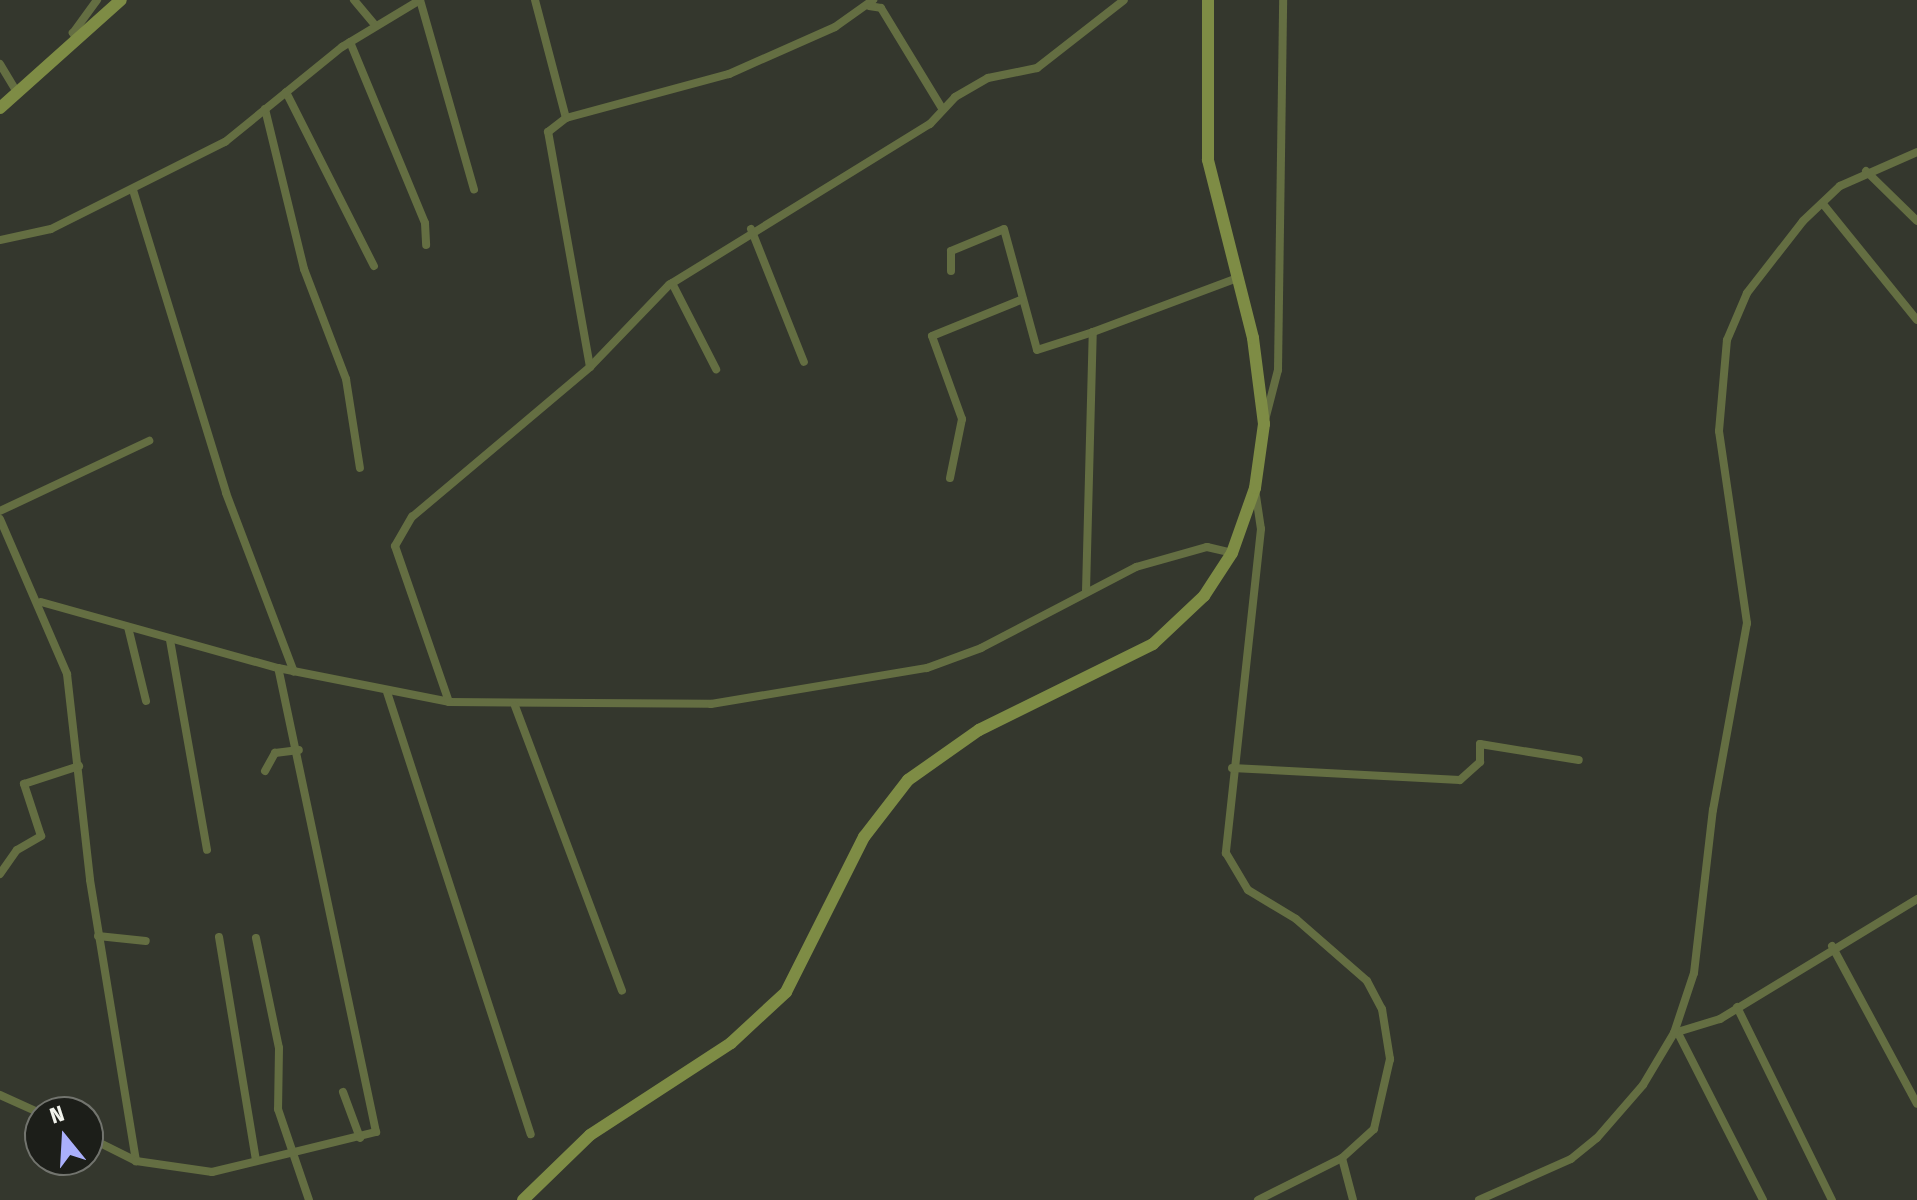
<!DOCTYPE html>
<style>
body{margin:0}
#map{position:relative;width:1917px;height:1200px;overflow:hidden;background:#34372d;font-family:"Fira Sans Condensed",sans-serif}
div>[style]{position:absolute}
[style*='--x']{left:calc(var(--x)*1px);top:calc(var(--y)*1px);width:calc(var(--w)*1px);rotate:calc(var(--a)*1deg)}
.street>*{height:8px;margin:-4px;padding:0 4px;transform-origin:4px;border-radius:4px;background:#646e42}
.secondary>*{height:12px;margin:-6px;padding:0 6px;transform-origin:6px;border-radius:6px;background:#7e8c45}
span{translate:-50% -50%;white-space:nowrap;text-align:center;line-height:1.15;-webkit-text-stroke:6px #1c1e19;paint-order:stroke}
.north{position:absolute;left:24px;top:1096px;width:80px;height:80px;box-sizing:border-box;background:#1c1e19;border:2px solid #72746e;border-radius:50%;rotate:342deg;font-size:22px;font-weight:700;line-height:32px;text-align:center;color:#f2f4ed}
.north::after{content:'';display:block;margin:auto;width:28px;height:36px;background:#aab0fc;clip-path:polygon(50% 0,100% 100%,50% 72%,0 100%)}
</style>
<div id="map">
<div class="street">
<i style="--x:354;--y:0;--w:33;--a:50"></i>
<i style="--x:420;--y:0;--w:197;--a:74.1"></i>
<i style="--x:535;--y:0;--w:122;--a:75.3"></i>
<i style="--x:869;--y:6;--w:12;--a:9"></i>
<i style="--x:881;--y:8;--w:119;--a:58.7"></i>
<i style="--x:78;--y:40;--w:9;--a:-126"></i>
<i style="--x:73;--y:33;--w:41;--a:-54"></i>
<i style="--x:350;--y:42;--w:196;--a:67.5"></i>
<i style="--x:425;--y:223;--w:22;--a:87"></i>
<i style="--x:0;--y:64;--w:33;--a:59"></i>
<i style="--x:286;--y:92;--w:195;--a:63.2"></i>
<i style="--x:265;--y:109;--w:165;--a:76.3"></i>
<i style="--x:304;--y:269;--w:118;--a:69.1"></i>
<i style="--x:346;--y:379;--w:90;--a:81.1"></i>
<i style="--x:1866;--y:171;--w:71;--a:44.4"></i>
<i style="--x:133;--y:190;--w:317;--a:72.9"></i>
<i style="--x:226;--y:493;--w:191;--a:69.2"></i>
<i style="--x:1823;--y:204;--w:149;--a:51"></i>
<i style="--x:751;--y:229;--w:143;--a:68.3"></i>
<i style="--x:0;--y:240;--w:52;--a:-12.2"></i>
<i style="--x:51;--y:229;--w:195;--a:-26.6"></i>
<i style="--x:225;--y:142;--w:151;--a:-39.1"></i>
<i style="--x:342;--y:47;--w:91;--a:-31.1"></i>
<i style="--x:951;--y:271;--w:20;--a:-90"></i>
<i style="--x:951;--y:251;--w:57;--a:-22.5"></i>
<i style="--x:1004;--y:229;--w:125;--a:74.7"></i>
<i style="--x:1037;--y:350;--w:59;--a:-17.8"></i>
<i style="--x:672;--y:283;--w:97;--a:62.9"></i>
<i style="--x:590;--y:367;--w:239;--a:-100.1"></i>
<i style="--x:548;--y:132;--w:23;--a:-38"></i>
<i style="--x:566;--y:118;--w:169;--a:-15.1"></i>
<i style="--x:729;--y:74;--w:116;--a:-23.9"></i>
<i style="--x:835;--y:27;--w:47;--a:-35.4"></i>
<i style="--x:1264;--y:424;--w:56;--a:-75.5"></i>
<i style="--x:1278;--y:370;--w:370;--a:-89.2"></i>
<i style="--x:950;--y:478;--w:60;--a:-78.5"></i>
<i style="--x:962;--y:419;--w:88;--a:-109.9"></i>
<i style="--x:932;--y:336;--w:98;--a:-22.1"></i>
<i style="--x:1255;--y:489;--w:40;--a:81.5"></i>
<i style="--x:1261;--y:529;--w:326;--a:96.2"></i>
<i style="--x:1226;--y:853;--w:43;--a:59.3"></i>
<i style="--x:1248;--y:890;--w:56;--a:31.1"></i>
<i style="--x:1296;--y:919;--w:94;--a:41.1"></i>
<i style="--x:1367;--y:981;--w:32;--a:62"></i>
<i style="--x:1382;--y:1009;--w:51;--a:80.9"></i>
<i style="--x:1390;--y:1059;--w:72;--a:102.9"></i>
<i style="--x:1374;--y:1129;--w:43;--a:137.8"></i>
<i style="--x:1342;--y:1158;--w:94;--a:153.4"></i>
<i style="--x:0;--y:511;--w:165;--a:-25.2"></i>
<i style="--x:0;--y:519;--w:169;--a:66.6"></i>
<i style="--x:67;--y:674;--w:207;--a:83.6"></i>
<i style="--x:90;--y:880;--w:285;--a:80.7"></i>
<i style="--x:1086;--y:591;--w:259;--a:-88.5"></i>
<i style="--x:1093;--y:332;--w:152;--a:-20.5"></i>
<i style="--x:41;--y:602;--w:246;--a:15.6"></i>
<i style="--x:278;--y:668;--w:174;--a:11.2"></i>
<i style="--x:449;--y:702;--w:262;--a:0.4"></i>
<i style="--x:711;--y:704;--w:219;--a:-9.5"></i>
<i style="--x:927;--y:668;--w:58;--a:-20.3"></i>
<i style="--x:981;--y:648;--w:175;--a:-27.6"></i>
<i style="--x:1136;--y:567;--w:74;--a:-15.7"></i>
<i style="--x:1207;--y:547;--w:26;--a:13"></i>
<i style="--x:128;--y:627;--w:76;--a:76.3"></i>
<i style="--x:170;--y:640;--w:213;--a:80"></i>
<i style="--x:387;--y:692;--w:465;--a:72"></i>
<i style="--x:449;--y:702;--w:165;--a:-109.1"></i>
<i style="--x:395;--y:546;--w:34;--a:-60"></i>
<i style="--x:412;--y:517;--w:233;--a:-40.1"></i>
<i style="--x:590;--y:367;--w:114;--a:-46.1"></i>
<i style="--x:669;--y:285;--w:307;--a:-31.7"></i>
<i style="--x:930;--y:124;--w:37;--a:-47"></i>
<i style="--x:955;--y:97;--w:38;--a:-30"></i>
<i style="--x:988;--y:78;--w:50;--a:-11.5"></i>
<i style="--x:1037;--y:68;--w:110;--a:-38"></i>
<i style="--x:515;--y:706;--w:304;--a:69.4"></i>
<i style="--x:1232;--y:768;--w:228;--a:3"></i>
<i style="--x:1460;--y:780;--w:27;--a:-42"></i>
<i style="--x:1480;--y:762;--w:18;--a:-90"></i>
<i style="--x:1480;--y:744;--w:100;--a:9.2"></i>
<i style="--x:265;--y:771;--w:21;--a:-61"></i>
<i style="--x:275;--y:753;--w:24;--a:-7"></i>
<i style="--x:0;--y:874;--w:29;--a:-55"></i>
<i style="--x:17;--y:850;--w:28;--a:-30"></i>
<i style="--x:41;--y:836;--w:55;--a:-108.1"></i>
<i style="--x:24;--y:784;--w:58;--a:-18.1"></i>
<i style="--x:98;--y:936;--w:48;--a:5.9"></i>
<i style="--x:219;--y:937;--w:226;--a:80.6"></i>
<i style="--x:256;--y:938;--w:112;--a:78.2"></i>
<i style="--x:279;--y:1048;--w:61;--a:90.9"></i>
<i style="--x:278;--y:1109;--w:96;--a:71.2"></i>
<i style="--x:1832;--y:946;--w:179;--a:61.7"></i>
<i style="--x:1737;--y:1007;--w:215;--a:63.8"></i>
<i style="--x:1674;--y:1033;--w:48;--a:-16.9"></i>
<i style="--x:1720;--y:1019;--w:231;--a:-31.3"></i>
<i style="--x:1679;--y:1035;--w:185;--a:63"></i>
<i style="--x:343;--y:1092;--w:49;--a:69.7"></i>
<i style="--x:0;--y:1095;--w:44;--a:24.2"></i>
<i style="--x:88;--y:1137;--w:54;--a:26.6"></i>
<i style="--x:136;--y:1161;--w:77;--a:8.2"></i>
<i style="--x:212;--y:1172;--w:169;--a:-13.7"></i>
<i style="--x:376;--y:1132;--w:474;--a:-101.9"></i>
<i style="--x:1342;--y:1158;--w:43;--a:75.3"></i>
<i style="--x:1479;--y:1200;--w:101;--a:-24"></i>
<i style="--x:1571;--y:1159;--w:33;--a:-39"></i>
<i style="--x:1597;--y:1138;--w:70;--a:-49"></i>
<i style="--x:1643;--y:1085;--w:61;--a:-59.2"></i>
<i style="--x:1674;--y:1033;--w:63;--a:-71.6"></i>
<i style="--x:1694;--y:973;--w:164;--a:-83.4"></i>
<i style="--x:1713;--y:810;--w:190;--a:-79.7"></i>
<i style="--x:1747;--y:623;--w:194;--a:-98.3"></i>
<i style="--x:1719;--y:431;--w:91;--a:-85"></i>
<i style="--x:1727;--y:340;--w:51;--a:-66.9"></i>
<i style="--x:1747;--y:293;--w:91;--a:-52.1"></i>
<i style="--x:1803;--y:221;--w:51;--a:-43.4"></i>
<i style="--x:1840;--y:186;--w:84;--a:-23.8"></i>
</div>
<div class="secondary">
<i style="--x:0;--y:108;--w:162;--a:-41.8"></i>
<i style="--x:523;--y:1200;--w:93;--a:-44.1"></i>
<i style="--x:590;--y:1135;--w:168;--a:-33.1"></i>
<i style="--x:731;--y:1043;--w:75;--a:-42.8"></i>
<i style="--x:786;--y:992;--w:174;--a:-63.3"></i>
<i style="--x:864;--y:837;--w:72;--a:-52.3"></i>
<i style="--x:908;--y:780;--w:87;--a:-35.2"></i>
<i style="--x:979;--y:730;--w:194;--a:-26.3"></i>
<i style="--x:1153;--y:644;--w:70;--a:-43.3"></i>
<i style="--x:1204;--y:596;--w:51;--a:-56.9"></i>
<i style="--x:1232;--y:553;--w:69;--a:-70.5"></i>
<i style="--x:1255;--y:488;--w:65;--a:-82"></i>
<i style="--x:1264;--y:424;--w:87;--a:-97.3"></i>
<i style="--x:1253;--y:338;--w:184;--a:-104.2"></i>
<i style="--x:1208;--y:160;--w:160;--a:-90"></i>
</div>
<div class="north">N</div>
</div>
